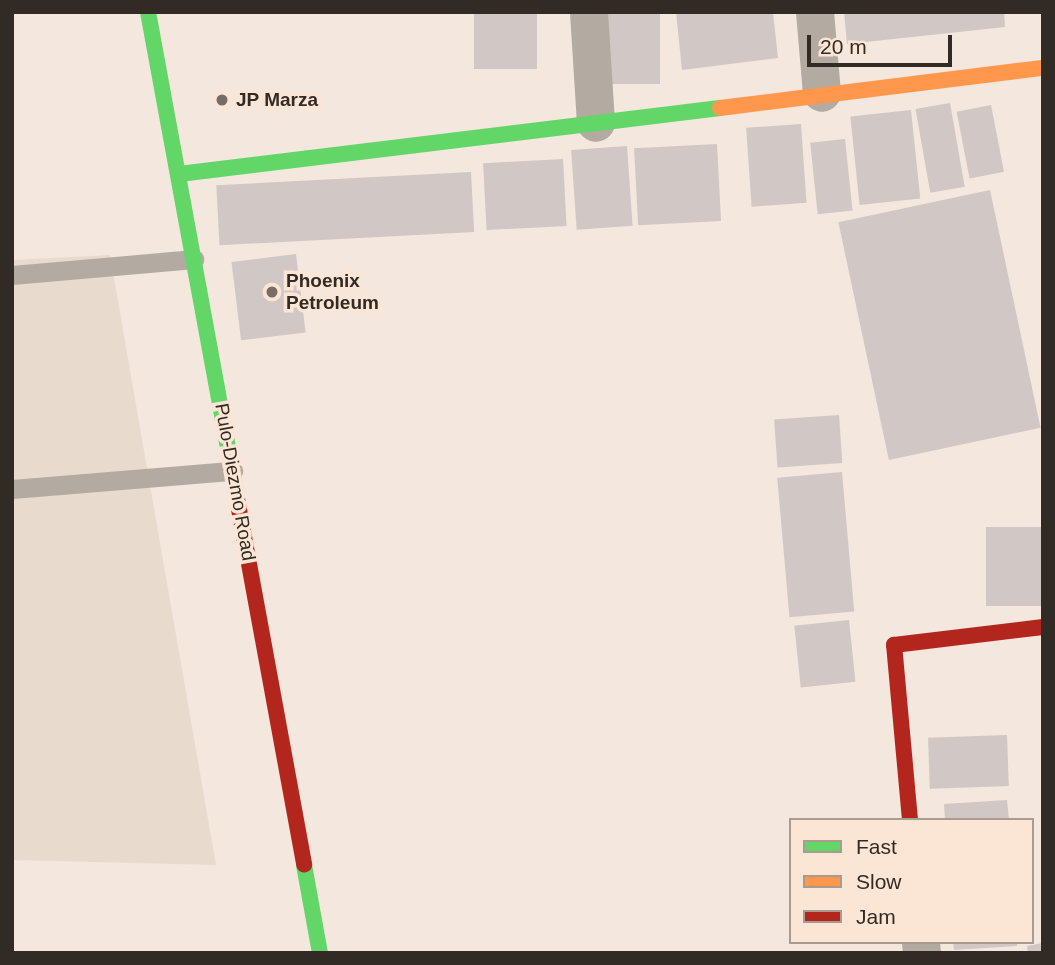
<!DOCTYPE html>
<style>
body{margin:0}
#map{position:relative;width:1055px;height:965px;overflow:hidden;background:#f3e7de;font-family:Helvetica,sans-serif}
div>[style]{position:absolute}
[style*='--x']{left:calc(var(--x)*1px);top:calc(var(--y)*1px);width:calc(var(--w)*1px);rotate:calc(var(--a)*1deg)}
.industrial>*{inset:0;background:#e8dbcd}
.building>*{inset:0;background:#d1c7c4;transform-origin:0 0}
.lane>*{height:19px;margin:-9.5px;padding:0 9.5px;transform-origin:9.5px;border-radius:9.5px;background:#b3aaa1}
.street>*{height:38px;margin:-19px;padding:0 19px;transform-origin:19px;border-radius:19px;background:#b3aaa1}
.fast>*{height:16px;margin:-8px;padding:0 8px;transform-origin:8px;border-radius:8px;background:#63d668}
.slow>*{height:16px;margin:-8px;padding:0 8px;transform-origin:8px;border-radius:8px;background:#ff974d}
.jam>*{height:16px;margin:-8px;padding:0 8px;transform-origin:8px;border-radius:8px;background:#b3261e}
.dots>*{width:19px;height:19px;translate:-50% -50%;box-sizing:border-box;border:4px solid #fbe6d6;border-radius:50%}
span{translate:-50% -50%;white-space:nowrap;text-align:center;line-height:1.15;-webkit-text-stroke:7px #fbe6d6;paint-order:stroke}
.poi-label{font-size:19px;color:#322b25;font-weight:700}
.left{translate:0 -50%;text-align:left}
.street-label{font-size:19px;color:#322b25}
.frame{position:absolute;inset:0;border:14px solid #322b25;pointer-events:none}
.legend{position:absolute;left:789px;top:818px;width:245px;height:126px;box-sizing:border-box;background:#fbe6d6;border:2px solid #ab9b8f;margin:0;padding:9px 12px;list-style:none;font-size:21px;color:#322b25}
.legend li{display:flex;align-items:center;gap:14px;height:35px}
.legend b{width:35px;border:2px solid #ab9b8f}
.scale{position:absolute;left:807px;top:35px;width:145px;height:32px;box-sizing:border-box;border:4px solid #322b25;border-top:0;padding-left:9px;font-size:21px;line-height:24px;white-space:nowrap;color:#322b25;-webkit-text-stroke:5px #fbe6d6;paint-order:stroke}
</style>
<div id="map">
<div class="industrial">
<i style="clip-path:polygon(110px 255px,216px 865px,12px 860px,12px 260px)"></i>
</div>
<div class="building">
<i style="left:474px;top:12px;width:63px;height:57px"></i>
<i style="left:608px;top:12px;width:52px;height:72px"></i>
<i style="clip-path:polygon(676px 12px,773px 12px,778px 58px,682px 70px)"></i>
<i style="clip-path:polygon(844px 12px,1004px 12px,1005px 27px,847px 44px)"></i>
<i style="left:950px;top:103px;width:85px;height:35px;rotate:80deg"></i>
<i style="left:991px;top:105px;width:68px;height:35px;rotate:79deg"></i>
<i style="left:911px;top:110px;width:89px;height:61px;rotate:84deg"></i>
<i style="left:801px;top:124px;width:79px;height:55px;rotate:86deg"></i>
<i style="left:845px;top:139px;width:72px;height:35px;rotate:84deg"></i>
<i style="left:717px;top:144px;width:77px;height:83px;rotate:87deg"></i>
<i style="left:627px;top:146px;width:80px;height:56px;rotate:86deg"></i>
<i style="left:563px;top:159px;width:67px;height:80px;rotate:87deg"></i>
<i style="left:471px;top:172px;width:60px;height:255px;rotate:87deg"></i>
<i style="left:990px;top:190px;width:243px;height:155px;rotate:78deg"></i>
<i style="left:296px;top:254px;width:79px;height:65px;rotate:83deg"></i>
<i style="left:839px;top:415px;width:48px;height:65px;rotate:86deg"></i>
<i style="left:842px;top:472px;width:140px;height:65px;rotate:85deg"></i>
<i style="left:1043px;top:527px;width:79px;height:57px;rotate:90deg"></i>
<i style="left:849px;top:620px;width:62px;height:55px;rotate:84deg"></i>
<i style="left:1007px;top:735px;width:51px;height:79px;rotate:88deg"></i>
<i style="clip-path:polygon(1007px 800px,1009px 820px,945px 820px,944px 804px)"></i>
<i style="clip-path:polygon(953px 942px,1017px 942px,1017px 946px,954px 950px)"></i>
<i style="clip-path:polygon(1043px 943px,1043px 953px,1028px 953px,1027px 946px)"></i>
</div>
<div class="lane">
<i style="--x:12;--y:275;--w:183;--a:-5"></i>
<i style="--x:12;--y:489;--w:222;--a:-4.7"></i>
</div>
<div class="street">
<i style="--x:589;--y:12;--w:111;--a:86.4"></i>
<i style="--x:815;--y:12;--w:81;--a:85.1"></i>
<i style="--x:921;--y:942;--w:11;--a:85"></i>
</div>
<div class="fast">
<i style="--x:148;--y:12;--w:478;--a:79.6"></i>
<i style="--x:179;--y:174;--w:545;--a:-6.96"></i>
<i style="--x:304;--y:865;--w:89;--a:79.7"></i>
</div>
<div class="slow">
<i style="--x:720;--y:108;--w:325;--a:-7.1"></i>
</div>
<div class="jam">
<i style="--x:234;--y:482;--w:389;--a:79.6"></i>
<i style="--x:910;--y:820;--w:176;--a:-95.2"></i>
<i style="--x:894;--y:645;--w:150;--a:-6.9"></i>
</div>
<div class="dots">
<i style="left:222px;top:100px;background:#766d66"></i>
<i style="left:272px;top:292px;background:#766d66"></i>
</div>
<div class="poi-label">
<span class="left" style="left:236px;top:100px">JP Marza</span>
<span class="left" style="left:286px;top:292px">Phoenix<br>Petroleum</span>
</div>
<div class="street-label">
<span style="left:235px;top:482px;rotate:80deg">Pulo-Diezmo Road</span>
</div>
<div class="frame"></div>
<ul class="legend">
<li><b style="height:9px;background:#63d668"></b>Fast</li>
<li><b style="height:9px;background:#ff974d"></b>Slow</li>
<li><b style="height:9px;background:#b3261e"></b>Jam</li>
</ul>
<div class="scale">20 m</div>
</div>
